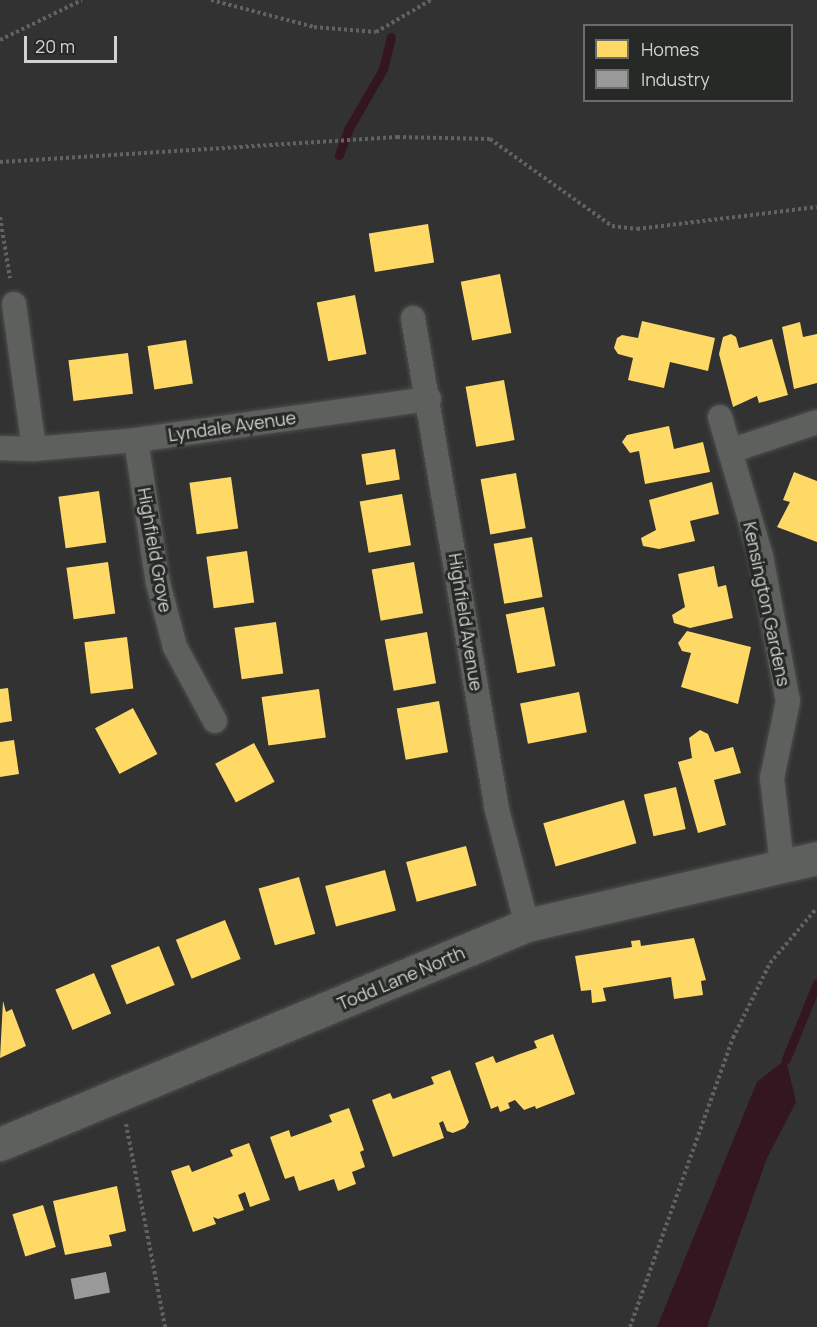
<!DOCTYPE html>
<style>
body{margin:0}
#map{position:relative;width:817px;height:1327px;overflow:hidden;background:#313231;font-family:Manrope,sans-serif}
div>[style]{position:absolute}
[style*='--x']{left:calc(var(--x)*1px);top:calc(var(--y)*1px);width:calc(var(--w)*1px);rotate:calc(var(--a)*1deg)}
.water>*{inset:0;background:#341621}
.homes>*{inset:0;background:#ffd966;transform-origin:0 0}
.industry>*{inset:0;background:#999;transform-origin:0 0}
.stream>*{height:9px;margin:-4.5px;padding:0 4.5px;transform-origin:4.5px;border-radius:4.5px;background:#341621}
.path>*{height:4px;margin-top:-2px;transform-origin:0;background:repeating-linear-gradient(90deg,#616261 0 3px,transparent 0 6px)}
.roads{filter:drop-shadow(0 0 2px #4d4f4d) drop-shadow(0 0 2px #4d4f4d)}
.street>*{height:24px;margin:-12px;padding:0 12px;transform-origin:12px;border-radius:12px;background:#5e605e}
.secondary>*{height:33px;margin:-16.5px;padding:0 16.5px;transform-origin:16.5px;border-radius:16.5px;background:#5e605e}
span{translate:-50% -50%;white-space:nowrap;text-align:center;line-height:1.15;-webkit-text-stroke:6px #262926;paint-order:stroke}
.street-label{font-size:18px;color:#d0d2d0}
.legend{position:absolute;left:583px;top:24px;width:210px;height:78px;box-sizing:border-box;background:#262926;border:2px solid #6a6d6a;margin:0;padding:8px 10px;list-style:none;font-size:18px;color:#d0d2d0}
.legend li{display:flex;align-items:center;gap:12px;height:30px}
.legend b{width:30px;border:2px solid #6a6d6a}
.scale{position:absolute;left:24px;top:36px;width:93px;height:27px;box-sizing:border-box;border:3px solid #d0d2d0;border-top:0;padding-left:8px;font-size:18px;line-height:21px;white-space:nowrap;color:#d0d2d0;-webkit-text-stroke:4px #262926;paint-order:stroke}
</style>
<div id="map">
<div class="water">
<i style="clip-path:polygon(786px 1059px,796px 1102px,767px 1158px,707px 1327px,657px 1327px,757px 1082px)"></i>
</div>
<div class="homes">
<i style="left:428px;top:224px;width:39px;height:60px;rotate:81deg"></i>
<i style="left:500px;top:274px;width:60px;height:40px;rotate:79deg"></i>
<i style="left:355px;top:295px;width:60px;height:39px;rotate:79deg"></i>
<i style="clip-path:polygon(642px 321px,715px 338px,708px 371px,670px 362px,664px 388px,628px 380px,633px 358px,618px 354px,614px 348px,617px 338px,622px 335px,638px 338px)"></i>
<i style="clip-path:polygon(800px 322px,803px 337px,817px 334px,817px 383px,794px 389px,782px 327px)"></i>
<i style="clip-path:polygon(731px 334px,736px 337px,739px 348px,772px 339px,788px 395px,759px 403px,757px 396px,733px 407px,719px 354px,723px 337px)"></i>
<i style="left:186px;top:340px;width:44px;height:39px;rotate:81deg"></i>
<i style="left:128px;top:353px;width:41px;height:60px;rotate:83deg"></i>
<i style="left:504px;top:380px;width:61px;height:39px;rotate:80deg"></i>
<i style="clip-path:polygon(669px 426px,674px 449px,703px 442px,710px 472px,645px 484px,639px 451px,630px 453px,622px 442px,627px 435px)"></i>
<i style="left:395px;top:449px;width:31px;height:34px;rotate:81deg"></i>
<i style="clip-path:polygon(794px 472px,817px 481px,817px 542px,777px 527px,790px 502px,783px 500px)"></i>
<i style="left:516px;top:473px;width:56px;height:36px;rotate:80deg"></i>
<i style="left:231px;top:477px;width:52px;height:42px;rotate:82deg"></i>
<i style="clip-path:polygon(712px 482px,719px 514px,690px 521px,695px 541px,659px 549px,643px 546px,641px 538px,656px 530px,649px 500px)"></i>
<i style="left:99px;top:491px;width:52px;height:41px;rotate:82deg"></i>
<i style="left:402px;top:494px;width:52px;height:43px;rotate:80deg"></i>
<i style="left:532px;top:537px;width:61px;height:39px;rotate:80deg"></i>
<i style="left:247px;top:551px;width:52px;height:41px;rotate:82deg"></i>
<i style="left:108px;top:562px;width:52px;height:42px;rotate:82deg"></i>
<i style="left:414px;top:562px;width:52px;height:43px;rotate:80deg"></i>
<i style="clip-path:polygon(714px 566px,718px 587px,726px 585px,733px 618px,690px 628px,674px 623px,672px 615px,685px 607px,678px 574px)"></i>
<i style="left:544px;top:607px;width:60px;height:39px;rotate:79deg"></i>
<i style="left:276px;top:622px;width:52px;height:42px;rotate:82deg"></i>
<i style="clip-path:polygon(687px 631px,751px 647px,738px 704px,681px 687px,691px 653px,682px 651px,678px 643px)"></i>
<i style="left:427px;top:632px;width:52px;height:43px;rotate:80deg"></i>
<i style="left:127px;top:637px;width:52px;height:43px;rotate:83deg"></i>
<i style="clip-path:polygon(8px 688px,12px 721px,0 723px,0 689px)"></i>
<i style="left:319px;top:689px;width:49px;height:58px;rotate:82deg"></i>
<i style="left:579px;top:692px;width:41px;height:60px;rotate:79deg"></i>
<i style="left:439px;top:701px;width:52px;height:43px;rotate:80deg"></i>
<i style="left:133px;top:708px;width:52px;height:43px;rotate:62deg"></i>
<i style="clip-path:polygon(700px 730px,708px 734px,715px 752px,733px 747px,741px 773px,714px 780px,726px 825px,698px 833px,678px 762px,692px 758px,689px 738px)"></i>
<i style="clip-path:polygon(14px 740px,19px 774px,0 777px,0 742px)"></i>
<i style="left:254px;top:743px;width:44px;height:44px;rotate:62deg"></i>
<i style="left:676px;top:787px;width:43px;height:33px;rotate:77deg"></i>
<i style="left:624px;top:800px;width:45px;height:84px;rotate:74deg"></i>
<i style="left:466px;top:846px;width:41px;height:62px;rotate:75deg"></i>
<i style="left:385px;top:870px;width:42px;height:62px;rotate:75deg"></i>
<i style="left:299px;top:877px;width:59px;height:42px;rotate:74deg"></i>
<i style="left:225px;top:920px;width:42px;height:53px;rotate:68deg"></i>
<i style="clip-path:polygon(694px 938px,706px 980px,701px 981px,703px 995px,674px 999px,671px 977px,603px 988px,606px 1001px,592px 1003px,591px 990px,581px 991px,575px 956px,632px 947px,631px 941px,640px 940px,641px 946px)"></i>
<i style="left:159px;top:946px;width:42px;height:52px;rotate:68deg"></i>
<i style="left:94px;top:973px;width:44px;height:42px;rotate:67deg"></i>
<i style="clip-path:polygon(3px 1001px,6px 1012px,12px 1009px,26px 1046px,0 1058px)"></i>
<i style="clip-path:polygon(553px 1034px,575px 1094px,536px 1109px,535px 1106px,524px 1110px,515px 1100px,508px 1103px,510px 1108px,500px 1112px,498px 1106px,491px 1109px,475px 1063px,493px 1056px,496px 1063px,517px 1055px,537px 1048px,534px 1041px)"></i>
<i style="clip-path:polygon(450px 1070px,469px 1122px,465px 1128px,453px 1133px,447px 1131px,443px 1121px,439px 1123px,444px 1138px,393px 1157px,372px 1100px,390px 1093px,393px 1099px,434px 1084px,431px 1077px)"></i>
<i style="clip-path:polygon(349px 1108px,364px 1150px,360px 1152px,365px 1167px,352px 1172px,356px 1184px,338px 1191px,334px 1179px,299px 1191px,294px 1176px,285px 1179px,270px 1137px,289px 1130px,291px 1137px,332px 1122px,329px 1115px)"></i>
<i style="clip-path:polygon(249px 1143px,270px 1200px,250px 1207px,245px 1192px,238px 1195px,244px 1210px,218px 1219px,213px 1217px,216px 1224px,193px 1232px,171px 1171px,189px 1165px,192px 1172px,233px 1156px,230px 1150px)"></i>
<i style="clip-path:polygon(117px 1186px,126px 1231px,109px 1235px,112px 1246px,65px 1255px,53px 1201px)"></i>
<i style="left:43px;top:1205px;width:44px;height:32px;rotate:73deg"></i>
</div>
<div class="industry">
<i style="left:106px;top:1272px;width:21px;height:36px;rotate:79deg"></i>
</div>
<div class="stream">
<i style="--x:339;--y:155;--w:29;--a:-70"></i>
<i style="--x:349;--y:128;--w:68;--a:-60"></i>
<i style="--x:383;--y:69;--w:33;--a:-76"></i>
<i style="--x:786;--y:1059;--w:82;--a:-67.8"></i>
</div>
<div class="path">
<i style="--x:211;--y:0;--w:106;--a:14.7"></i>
<i style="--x:314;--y:27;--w:62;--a:4.6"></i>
<i style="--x:376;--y:32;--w:64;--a:-30.2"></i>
<i style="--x:0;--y:40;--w:91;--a:-26"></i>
<i style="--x:0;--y:162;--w:398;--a:-3.6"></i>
<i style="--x:397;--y:137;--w:93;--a:1.2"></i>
<i style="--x:490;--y:139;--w:150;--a:35.5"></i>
<i style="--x:612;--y:226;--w:25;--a:7"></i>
<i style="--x:637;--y:229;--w:181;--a:-7"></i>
<i style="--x:0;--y:217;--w:62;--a:80.7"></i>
<i style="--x:126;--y:1124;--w:207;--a:79.1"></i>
<i style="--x:630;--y:1327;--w:307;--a:-70.4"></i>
<i style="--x:733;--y:1038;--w:84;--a:-63.7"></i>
<i style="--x:770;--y:963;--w:72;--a:-49.5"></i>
</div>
<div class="roads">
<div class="street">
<i style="--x:14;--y:304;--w:146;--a:82.1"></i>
<i style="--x:413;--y:318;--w:495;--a:80.3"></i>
<i style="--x:496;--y:806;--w:123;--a:75.4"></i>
<i style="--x:720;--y:417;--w:145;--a:73.6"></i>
<i style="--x:761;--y:556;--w:147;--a:79.5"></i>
<i style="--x:788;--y:701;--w:79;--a:101.7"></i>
<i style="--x:772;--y:778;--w:87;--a:83.4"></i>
<i style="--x:136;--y:440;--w:145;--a:81.3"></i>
<i style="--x:158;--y:583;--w:66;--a:75.1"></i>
<i style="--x:175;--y:647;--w:84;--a:61.6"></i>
<i style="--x:0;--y:448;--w:34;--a:2"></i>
<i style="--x:34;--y:449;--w:102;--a:-5"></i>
<i style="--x:136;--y:440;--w:296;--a:-8"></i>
<i style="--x:730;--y:451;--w:92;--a:-18.4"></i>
</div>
<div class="secondary">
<i style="--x:0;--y:1144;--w:571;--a:-22.57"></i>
<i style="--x:527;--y:925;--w:298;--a:-13"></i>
</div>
</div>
<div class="street-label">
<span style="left:232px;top:426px;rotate:-8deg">Lyndale Avenue</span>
<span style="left:155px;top:550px;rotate:80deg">Highfield Grove</span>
<span style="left:767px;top:604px;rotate:78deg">Kensington Gardens</span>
<span style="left:466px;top:622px;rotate:81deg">Highfield Avenue</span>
<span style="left:401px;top:978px;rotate:-23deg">Todd Lane North</span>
</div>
<ul class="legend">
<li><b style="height:16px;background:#ffd966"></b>Homes</li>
<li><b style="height:16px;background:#999"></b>Industry</li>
</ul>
<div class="scale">20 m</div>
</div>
